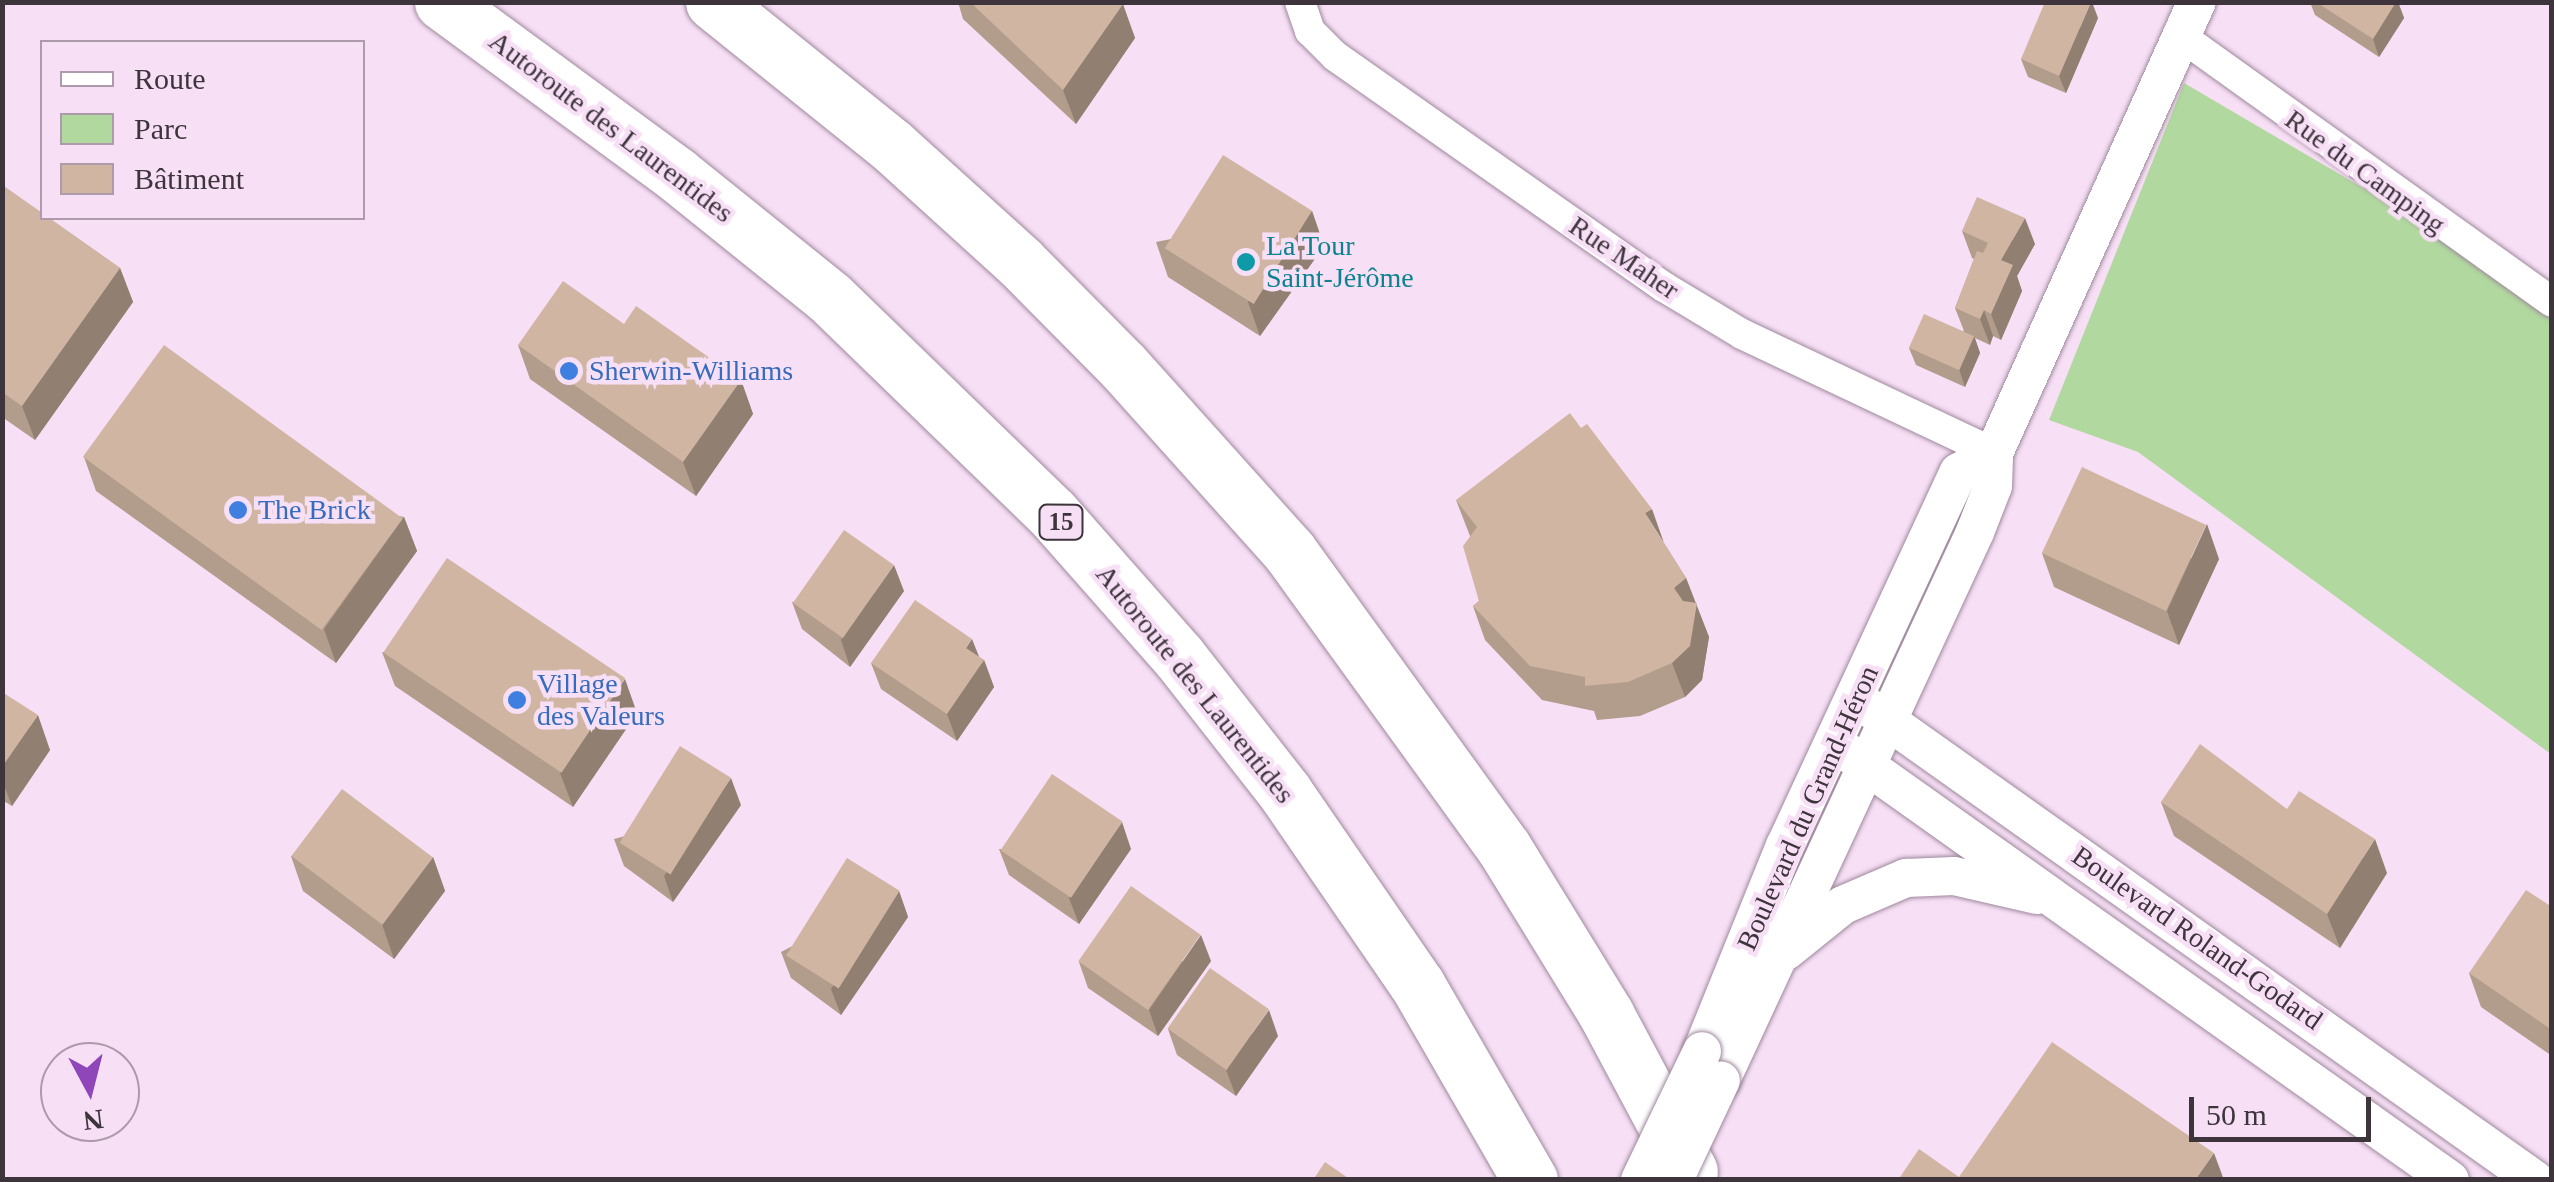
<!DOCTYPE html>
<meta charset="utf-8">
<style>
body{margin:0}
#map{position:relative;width:2554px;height:1182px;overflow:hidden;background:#f7dff5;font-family:"Times New Roman",serif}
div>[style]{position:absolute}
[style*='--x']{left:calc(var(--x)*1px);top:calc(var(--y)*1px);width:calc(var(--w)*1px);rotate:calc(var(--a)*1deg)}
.green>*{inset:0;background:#b1d89f}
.roads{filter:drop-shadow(0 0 2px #9f899d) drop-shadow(0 0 2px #9f899d)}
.minor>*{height:30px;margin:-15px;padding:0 15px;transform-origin:15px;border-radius:15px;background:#fff}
.tertiary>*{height:38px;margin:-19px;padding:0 19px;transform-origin:19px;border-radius:19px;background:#fff}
.motorway>*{height:55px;margin:-27.5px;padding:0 27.5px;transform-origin:27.5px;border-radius:27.5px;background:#fff}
.bridges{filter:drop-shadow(0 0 2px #9f899d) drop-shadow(0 0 2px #9f899d)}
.tertiary-bridge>*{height:38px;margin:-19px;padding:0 19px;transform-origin:19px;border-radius:19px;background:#fff}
.wall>*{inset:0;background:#b29c8b}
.shaded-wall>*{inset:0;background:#917f71}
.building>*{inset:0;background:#cfb5a2;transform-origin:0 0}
.dots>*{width:28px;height:28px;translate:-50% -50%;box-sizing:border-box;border:5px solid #f7dff5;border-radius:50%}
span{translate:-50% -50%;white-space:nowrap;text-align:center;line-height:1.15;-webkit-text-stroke:9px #f7dff5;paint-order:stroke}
.shield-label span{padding:2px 8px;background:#f7dff5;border:2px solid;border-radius:8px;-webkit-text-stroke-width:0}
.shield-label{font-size:25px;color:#3d343c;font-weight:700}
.street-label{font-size:28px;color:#3d343c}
.culture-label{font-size:28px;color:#0d838f}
.left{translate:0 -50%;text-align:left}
.shop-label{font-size:28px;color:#366cbe}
.frame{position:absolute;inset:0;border:5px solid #3d343c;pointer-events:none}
.legend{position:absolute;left:40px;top:40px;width:325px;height:180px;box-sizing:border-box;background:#f7dff5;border:2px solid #ad9bab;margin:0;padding:12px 18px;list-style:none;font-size:30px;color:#3d343c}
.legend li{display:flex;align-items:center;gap:20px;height:50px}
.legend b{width:50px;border:2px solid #ad9bab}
.north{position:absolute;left:40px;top:1042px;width:100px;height:100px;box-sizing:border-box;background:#f7dff5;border:2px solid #ad9bab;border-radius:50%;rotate:173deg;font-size:28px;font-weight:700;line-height:40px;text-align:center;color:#3d343c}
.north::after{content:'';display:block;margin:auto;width:35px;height:45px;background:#8e46b9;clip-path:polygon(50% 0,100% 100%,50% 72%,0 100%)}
.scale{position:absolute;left:2189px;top:1097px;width:182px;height:45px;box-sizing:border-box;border:5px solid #3d343c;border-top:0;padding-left:12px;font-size:30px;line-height:35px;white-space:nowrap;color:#3d343c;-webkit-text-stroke:8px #f7dff5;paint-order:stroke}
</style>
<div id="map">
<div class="green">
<i style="clip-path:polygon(2184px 83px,2551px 298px,2551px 754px,2138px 452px,2049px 420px)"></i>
</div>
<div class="roads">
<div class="minor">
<i style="--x:1300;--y:2;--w:31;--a:71"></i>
<i style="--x:1310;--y:31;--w:35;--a:45"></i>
<i style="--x:1335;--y:56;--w:402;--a:35.1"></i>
<i style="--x:1664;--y:287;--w:91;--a:31.1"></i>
<i style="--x:1742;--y:334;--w:279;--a:25.3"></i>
<i style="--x:2182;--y:37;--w:455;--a:35.6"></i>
</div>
<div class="tertiary">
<i style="--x:1857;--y:699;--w:831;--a:35.35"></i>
<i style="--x:1836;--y:744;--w:753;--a:35.38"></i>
<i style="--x:1786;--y:951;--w:73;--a:-38.9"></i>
<i style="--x:1843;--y:905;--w:69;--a:-23.2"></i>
<i style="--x:1906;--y:878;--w:48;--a:-2.4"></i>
<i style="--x:1954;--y:876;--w:85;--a:12.9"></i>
<i style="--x:1702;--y:1051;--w:221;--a:-68"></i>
<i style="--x:1785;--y:846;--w:412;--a:-65.1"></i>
<i style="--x:1959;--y:472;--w:40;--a:-28"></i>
<i style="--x:1721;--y:1080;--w:604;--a:-65.13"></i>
<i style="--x:1975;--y:532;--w:49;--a:-68.6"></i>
<i style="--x:1993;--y:486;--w:33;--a:-88"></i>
<i style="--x:1994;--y:453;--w:495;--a:-65.8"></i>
</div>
<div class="motorway">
<i style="--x:442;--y:2;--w:290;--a:36.3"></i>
<i style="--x:676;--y:174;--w:196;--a:38.8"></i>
<i style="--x:829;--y:297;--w:310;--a:44.1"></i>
<i style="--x:1052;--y:513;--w:192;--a:48.6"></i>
<i style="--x:1179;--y:657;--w:170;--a:51.9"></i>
<i style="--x:1284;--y:791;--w:237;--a:55.5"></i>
<i style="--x:1418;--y:986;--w:224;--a:60"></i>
<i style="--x:713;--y:2;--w:230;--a:38.8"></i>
<i style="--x:892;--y:146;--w:173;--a:42.2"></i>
<i style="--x:1020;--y:262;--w:146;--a:45.3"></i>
<i style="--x:1123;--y:366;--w:249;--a:48.1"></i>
<i style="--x:1289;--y:551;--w:367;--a:54.1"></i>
<i style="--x:1504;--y:848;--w:195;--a:58.4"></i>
<i style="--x:1606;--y:1014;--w:178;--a:61.9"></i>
</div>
</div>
<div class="bridges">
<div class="tertiary-bridge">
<i style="--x:1640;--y:1180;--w:143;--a:-64.3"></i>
<i style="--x:1674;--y:1180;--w:110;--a:-64.8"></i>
</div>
</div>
<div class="wall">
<i style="clip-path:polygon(958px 2px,1121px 2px,1135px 38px,1076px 124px,963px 19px)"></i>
<i style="clip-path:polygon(2310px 2px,2398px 2px,2404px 18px,2379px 57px,2315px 15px)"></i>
<i style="clip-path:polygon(2098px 18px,2066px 93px,2028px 77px,2021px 59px)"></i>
<i style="clip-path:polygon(2px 185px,120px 268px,133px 302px,35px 440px,2px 417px)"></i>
<i style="clip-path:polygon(1312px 211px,1324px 246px,1260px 336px,1168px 277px,1156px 242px)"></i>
<i style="clip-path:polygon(1962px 231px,2035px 244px,2017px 276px,2022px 291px,2001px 340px,1993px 336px,1990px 345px,1975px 338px,1980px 353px,1965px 387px,1916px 365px,1909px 348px,1964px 331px,1955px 308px,1974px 259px,1972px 258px)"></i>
<i style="clip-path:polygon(624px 324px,741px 380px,753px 414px,696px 496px,530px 379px,518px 345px)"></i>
<i style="clip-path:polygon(84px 457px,404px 517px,417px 551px,336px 663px,96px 491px)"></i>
<i style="clip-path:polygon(1456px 500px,1664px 543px,1686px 578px,1709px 637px,1702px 680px,1685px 697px,1640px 716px,1597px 720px,1594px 711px,1542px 700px,1485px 640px,1473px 606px,1479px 601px,1470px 536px)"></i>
<i style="clip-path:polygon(2042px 553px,2219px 559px,2179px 645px,2054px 587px)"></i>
<i style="clip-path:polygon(904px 591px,850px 667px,802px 629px,792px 602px)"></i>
<i style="clip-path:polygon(382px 652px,637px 713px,573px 807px,395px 686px)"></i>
<i style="clip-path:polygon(979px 657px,984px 660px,994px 687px,957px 741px,881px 689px,871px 663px)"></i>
<i style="clip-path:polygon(2px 692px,50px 750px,12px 806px,2px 800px)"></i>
<i style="clip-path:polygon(2161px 802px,2287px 809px,2387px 873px,2340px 948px,2174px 836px)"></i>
<i style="clip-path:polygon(741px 805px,673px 902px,624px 866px,614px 839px)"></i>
<i style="clip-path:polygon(999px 849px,1131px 849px,1079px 924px,1009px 875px)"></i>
<i style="clip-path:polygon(291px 856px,433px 857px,445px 891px,394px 959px,303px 891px)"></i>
<i style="clip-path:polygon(899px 891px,908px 917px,841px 1015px,791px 978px,781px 952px)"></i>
<i style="clip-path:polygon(2552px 907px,2552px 1056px,2481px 1007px,2469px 973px)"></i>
<i style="clip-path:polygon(1211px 961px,1158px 1036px,1088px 988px,1079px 962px)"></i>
<i style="clip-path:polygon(1168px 1029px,1278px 1036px,1236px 1096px,1177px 1055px)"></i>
</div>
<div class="shaded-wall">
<i style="clip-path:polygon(2091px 2px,2092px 2px,2098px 18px,2066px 93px,2059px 76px)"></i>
<i style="clip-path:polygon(2396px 2px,2398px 2px,2404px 18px,2379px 57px,2373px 39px)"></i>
<i style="clip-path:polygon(1123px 4px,1135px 38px,1076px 124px,1063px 90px)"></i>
<i style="clip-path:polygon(1312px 211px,1324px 246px,1260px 336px,1248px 302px)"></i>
<i style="clip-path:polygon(2025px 218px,2035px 244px,2017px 276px,2022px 291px,2001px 340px,1991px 314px,2001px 260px)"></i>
<i style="clip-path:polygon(120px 268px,133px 302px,35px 440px,22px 406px)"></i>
<i style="clip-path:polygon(1984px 310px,1993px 336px,1990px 345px,1980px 319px)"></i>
<i style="clip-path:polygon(1974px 336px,1980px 353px,1965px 387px,1959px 369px)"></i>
<i style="clip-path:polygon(741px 380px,753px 414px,696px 496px,683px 462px)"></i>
<i style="clip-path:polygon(1652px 509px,1664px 543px,1645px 513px)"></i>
<i style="clip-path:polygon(404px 517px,417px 551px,336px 663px,324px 629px)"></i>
<i style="clip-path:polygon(2207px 524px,2219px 559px,2179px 645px,2167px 611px)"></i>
<i style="clip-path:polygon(894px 565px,904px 591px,850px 667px,841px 640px)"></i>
<i style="clip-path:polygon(1686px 578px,1709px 637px,1702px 680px,1685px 697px,1672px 663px,1686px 622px,1674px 588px)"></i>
<i style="clip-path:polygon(972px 639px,982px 664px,984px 660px,994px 687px,957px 741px,947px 714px,966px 648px)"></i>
<i style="clip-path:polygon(625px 679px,637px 713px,573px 807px,560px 773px)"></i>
<i style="clip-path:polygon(38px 715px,50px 750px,12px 806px,2px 780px,2px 767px)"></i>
<i style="clip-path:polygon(731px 778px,741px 805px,673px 902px,664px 876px)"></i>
<i style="clip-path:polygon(1122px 822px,1131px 849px,1079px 924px,1069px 898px)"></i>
<i style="clip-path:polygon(2375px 839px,2387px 873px,2340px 948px,2327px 914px)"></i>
<i style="clip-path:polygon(433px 857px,445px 891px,394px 959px,382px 924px)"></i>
<i style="clip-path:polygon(899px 891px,908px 917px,841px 1015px,831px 989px)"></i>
<i style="clip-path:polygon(1201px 935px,1211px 961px,1158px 1036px,1149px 1010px)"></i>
<i style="clip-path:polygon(1269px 1010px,1278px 1036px,1236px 1096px,1226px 1070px)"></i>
<i style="clip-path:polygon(2214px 1153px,2224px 1180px,2195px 1180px)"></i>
</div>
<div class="building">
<i style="clip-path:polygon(970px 2px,1121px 2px,1123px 4px,1063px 90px)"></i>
<i style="clip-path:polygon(2045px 2px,2091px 2px,2059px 76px,2021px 59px)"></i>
<i style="clip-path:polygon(2316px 2px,2396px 2px,2373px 39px)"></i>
<i style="left:1223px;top:155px;width:105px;height:110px;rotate:32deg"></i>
<i style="clip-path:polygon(2px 185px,42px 213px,42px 218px,49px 218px,120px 268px,22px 406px,2px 392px)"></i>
<i style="clip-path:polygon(1977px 197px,2025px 218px,2001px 260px,2013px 265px,1991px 314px,1984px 310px,1980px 319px,1955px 308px,1977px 251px,1983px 253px,1988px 243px,1962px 231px)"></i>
<i style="clip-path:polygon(563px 281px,624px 324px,636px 306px,741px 380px,683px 462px,518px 345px)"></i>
<i style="left:1924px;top:314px;width:55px;height:37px;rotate:24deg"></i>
<i style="left:164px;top:345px;width:295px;height:138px;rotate:36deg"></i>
<i style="clip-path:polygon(1570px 413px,1581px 428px,1587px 424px,1652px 509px,1645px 513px,1686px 578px,1674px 588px,1683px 601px,1697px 603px,1690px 646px,1672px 663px,1628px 682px,1585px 686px,1585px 677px,1530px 666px,1473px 606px,1479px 601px,1463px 546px,1477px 527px,1456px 500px)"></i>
<i style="left:2082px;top:467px;width:137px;height:95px;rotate:25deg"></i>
<i style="left:844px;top:530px;width:61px;height:89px;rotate:35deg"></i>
<i style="left:447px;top:558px;width:215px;height:114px;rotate:34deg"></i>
<i style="clip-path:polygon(915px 600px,972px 639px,966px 648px,984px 660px,947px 714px,871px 663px)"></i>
<i style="clip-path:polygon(2px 692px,38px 715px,2px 767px)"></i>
<i style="clip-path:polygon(2200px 744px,2287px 809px,2299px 791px,2375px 839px,2327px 914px,2161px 802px)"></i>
<i style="left:680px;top:746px;width:60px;height:114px;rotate:32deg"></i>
<i style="left:1052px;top:774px;width:85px;height:92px;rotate:34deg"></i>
<i style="left:342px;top:789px;width:114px;height:84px;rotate:37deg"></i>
<i style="left:847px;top:858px;width:62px;height:115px;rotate:32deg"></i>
<i style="left:1131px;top:886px;width:85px;height:92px;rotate:35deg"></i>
<i style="clip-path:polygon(2526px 890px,2552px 907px,2552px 1030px,2469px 973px)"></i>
<i style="left:1210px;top:968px;width:72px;height:74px;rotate:35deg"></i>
<i style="clip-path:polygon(2052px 1042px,2214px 1153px,2195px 1180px,1898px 1180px,1919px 1149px,1959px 1177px)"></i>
<i style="clip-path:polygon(1325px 1162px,1351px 1180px,1313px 1180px)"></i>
</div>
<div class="dots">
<i style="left:1246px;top:262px;background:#0f9aa8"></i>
<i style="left:569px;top:371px;background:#3f7fe0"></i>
<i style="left:238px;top:510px;background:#3f7fe0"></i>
<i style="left:517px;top:700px;background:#3f7fe0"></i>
</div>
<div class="shield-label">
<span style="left:1061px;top:522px">15</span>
</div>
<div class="street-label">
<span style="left:611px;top:127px;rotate:37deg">Autoroute des Laurentides</span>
<span style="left:2365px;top:172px;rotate:36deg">Rue du Camping</span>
<span style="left:1624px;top:258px;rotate:34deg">Rue Maher</span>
<span style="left:1195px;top:684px;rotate:51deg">Autoroute des Laurentides</span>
<span style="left:1808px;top:808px;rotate:-66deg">Boulevard du Grand-Héron</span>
<span style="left:2197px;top:938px;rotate:35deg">Boulevard Roland-Godard</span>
</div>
<div class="culture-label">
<span class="left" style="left:1266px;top:262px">La Tour<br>Saint-Jérôme</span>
</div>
<div class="shop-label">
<span class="left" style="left:589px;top:371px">Sherwin-Williams</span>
<span class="left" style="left:258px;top:510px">The Brick</span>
<span class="left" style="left:537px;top:700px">Village<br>des Valeurs</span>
</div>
<div class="frame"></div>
<ul class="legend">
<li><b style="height:12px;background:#fff"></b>Route</li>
<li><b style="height:28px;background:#b1d89f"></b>Parc</li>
<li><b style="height:28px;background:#cfb5a2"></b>Bâtiment</li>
</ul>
<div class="north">N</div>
<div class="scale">50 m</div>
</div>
